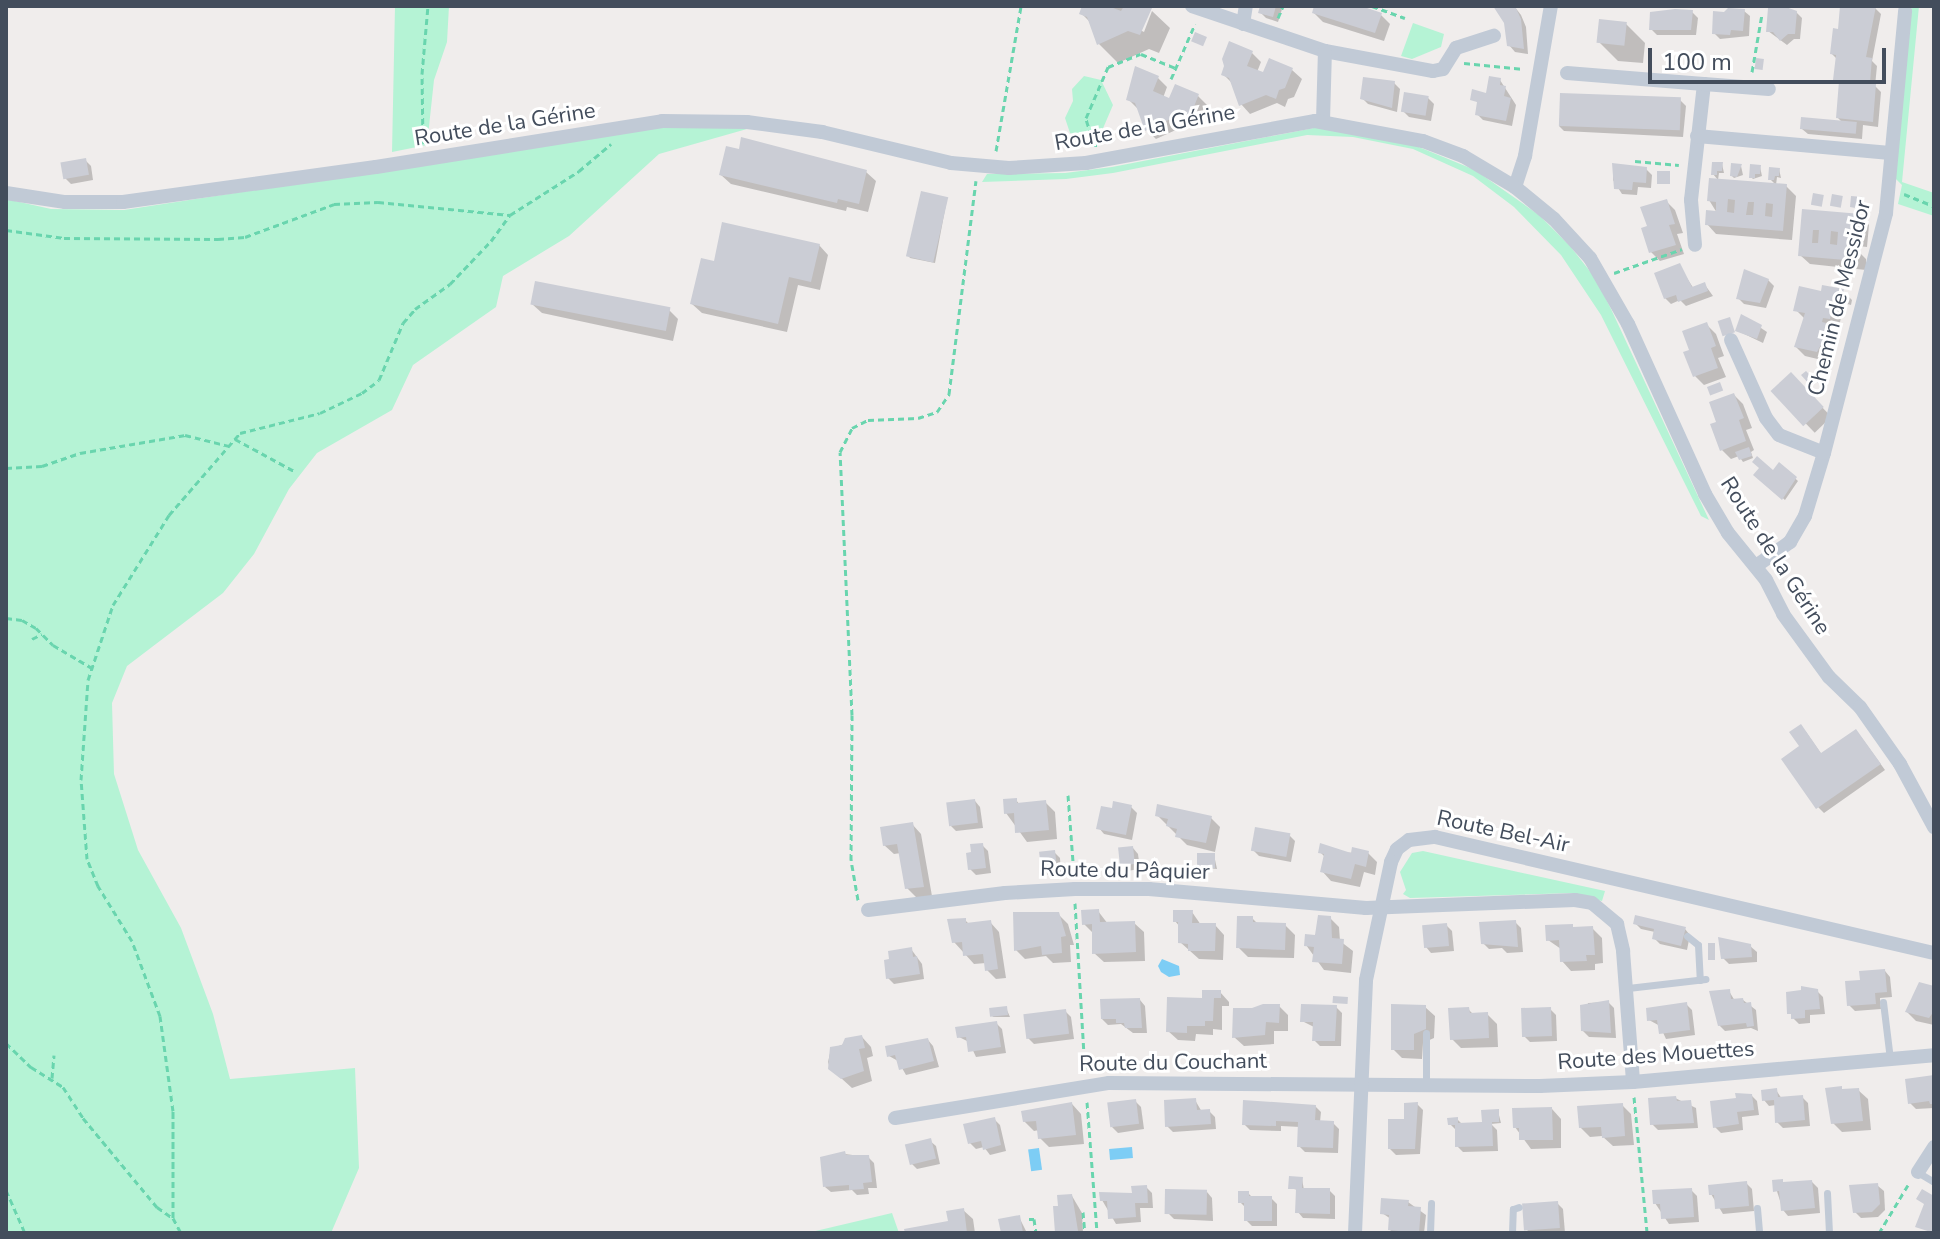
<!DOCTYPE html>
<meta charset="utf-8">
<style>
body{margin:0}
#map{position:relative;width:1940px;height:1239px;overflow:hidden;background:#f0edec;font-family:"Nunito Sans",sans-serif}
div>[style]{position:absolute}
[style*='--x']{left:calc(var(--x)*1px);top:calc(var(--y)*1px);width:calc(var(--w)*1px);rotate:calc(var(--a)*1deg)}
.green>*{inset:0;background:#b5f3d5}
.water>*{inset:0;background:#7dcdf5;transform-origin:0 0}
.shadow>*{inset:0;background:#0003;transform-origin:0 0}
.building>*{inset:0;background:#cbcdd5;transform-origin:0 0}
.path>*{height:3px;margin-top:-1.5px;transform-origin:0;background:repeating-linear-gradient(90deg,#69d5ae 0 6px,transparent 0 10px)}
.lane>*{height:7px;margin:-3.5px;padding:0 3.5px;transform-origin:3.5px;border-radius:3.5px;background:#c1cad6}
.street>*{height:14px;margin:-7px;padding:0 7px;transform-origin:7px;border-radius:7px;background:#c1cad6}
span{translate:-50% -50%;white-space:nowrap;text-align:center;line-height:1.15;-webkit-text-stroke:6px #fff;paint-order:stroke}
.street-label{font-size:22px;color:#434d5c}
.frame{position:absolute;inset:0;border:8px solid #434d5c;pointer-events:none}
.scale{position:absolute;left:1648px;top:48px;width:238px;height:36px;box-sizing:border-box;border:4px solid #434d5c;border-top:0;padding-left:10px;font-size:24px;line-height:28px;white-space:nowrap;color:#434d5c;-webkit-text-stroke:6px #fff;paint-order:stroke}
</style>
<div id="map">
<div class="green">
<i style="clip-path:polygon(395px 6px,449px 6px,447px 42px,434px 80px,427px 145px,392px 152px)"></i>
<i style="clip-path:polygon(1915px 6px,1919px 6px,1902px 182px,1934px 193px,1934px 216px,1898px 204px,1902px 185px,1895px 178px,1911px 9px)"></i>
<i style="clip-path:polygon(1413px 23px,1444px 34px,1441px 47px,1412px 59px,1401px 56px)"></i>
<i style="clip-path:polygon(1084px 76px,1101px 80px,1113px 105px,1101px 133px,1087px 139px,1070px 133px,1065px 118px,1073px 101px,1072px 89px)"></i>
<i style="clip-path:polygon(662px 127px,754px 127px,659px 154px,569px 236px,503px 276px,496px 307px,413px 365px,392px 410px,317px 453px,289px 489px,254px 554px,223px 593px,127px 666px,112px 703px,114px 774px,138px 850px,181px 928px,213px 1014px,230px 1079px,355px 1068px,359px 1168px,331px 1233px,6px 1233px,6px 199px,51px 209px,124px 210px)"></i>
<i style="clip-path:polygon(1319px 127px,1414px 145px,1475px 170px,1539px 215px,1570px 246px,1596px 279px,1611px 309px,1709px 520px,1701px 516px,1601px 315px,1561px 255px,1514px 207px,1473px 176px,1413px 149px,1353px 137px,1307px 135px,1113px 173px,1066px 179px,982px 182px,987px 174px,1065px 173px,1112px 167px)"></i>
<i style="clip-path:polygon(1423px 851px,1605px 891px,1602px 901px,1573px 893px,1410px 898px,1403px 894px,1406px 890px,1400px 872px,1412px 853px)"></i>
<i style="clip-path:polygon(892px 1213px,899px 1233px,807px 1233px)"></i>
</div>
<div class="water">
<i style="clip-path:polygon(1162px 959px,1179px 966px,1180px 975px,1169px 977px,1161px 972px,1158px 966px)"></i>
<i style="left:1132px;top:1147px;width:11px;height:23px;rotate:85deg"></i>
<i style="left:1039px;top:1148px;width:22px;height:11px;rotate:82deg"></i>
</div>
<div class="shadow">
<i style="clip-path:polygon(1083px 6px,1149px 9px,1140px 30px,1144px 32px,1152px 11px,1170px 28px,1159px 53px,1149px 49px,1118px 63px,1099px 44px,1092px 24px,1081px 13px)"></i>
<i style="clip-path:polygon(1262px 6px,1283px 6px,1278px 22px,1266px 18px,1260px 12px)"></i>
<i style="clip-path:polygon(1316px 6px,1354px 6px,1380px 14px,1390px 24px,1384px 41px,1323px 22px,1314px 13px)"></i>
<i style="clip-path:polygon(1498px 6px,1514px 6px,1521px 15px,1526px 27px,1528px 54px,1515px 52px,1509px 45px,1506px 23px)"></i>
<i style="clip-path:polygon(1842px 6px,1875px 8px,1881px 14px,1872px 61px,1877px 66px,1875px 86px,1881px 92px,1878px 127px,1863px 125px,1862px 139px,1808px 134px,1802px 129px,1843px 123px,1838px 118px,1841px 85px,1835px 80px,1837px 59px,1832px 54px,1840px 31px)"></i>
<i style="clip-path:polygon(1744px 11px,1750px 16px,1749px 36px,1720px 39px,1714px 33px)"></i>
<i style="clip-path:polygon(1692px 12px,1698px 18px,1696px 35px,1657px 35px,1651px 29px)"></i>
<i style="clip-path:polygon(1796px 12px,1802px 18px,1800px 39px,1794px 39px,1787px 45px,1768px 31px)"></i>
<i style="clip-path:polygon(1626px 24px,1645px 43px,1643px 63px,1618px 61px,1599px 42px)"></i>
<i style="clip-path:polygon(1252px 53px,1261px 62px,1257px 72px,1264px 75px,1270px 61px,1292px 70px,1302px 79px,1294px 97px,1288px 99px,1285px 107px,1277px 103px,1250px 114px,1241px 104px,1232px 83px,1223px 74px)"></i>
<i style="clip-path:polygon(1158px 78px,1167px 87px,1163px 98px,1170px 101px,1198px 96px,1207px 105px,1198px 127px,1189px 124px,1156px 139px,1147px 130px,1138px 109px,1129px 100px)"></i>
<i style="clip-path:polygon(1500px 80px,1516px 105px,1512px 126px,1483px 120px,1477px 114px,1480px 103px,1472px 99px,1488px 95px)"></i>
<i style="clip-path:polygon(1394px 83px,1400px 89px,1397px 112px,1368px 104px,1362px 98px)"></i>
<i style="clip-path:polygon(1428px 98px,1434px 104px,1431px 121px,1409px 117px,1403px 111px)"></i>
<i style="clip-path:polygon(1680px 100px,1686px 106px,1683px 137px,1564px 131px,1559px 126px)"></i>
<i style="clip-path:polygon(85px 160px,91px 166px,93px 180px,71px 184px,65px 178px)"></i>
<i style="clip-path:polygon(1722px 164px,1724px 173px,1719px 173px,1718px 180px,1713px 174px)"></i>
<i style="clip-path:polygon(1614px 165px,1646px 169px,1652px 175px,1651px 188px,1638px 187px,1637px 195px,1622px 194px,1613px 180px)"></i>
<i style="clip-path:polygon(1741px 166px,1743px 175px,1734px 178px,1732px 176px)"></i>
<i style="clip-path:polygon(1760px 167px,1762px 176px,1753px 179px,1751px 177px)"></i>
<i style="clip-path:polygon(1779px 169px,1781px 178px,1777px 177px,1776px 185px,1770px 179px)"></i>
<i style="clip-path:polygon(866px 172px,876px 181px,868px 212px,847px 207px,846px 211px,731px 184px,721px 175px)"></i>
<i style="clip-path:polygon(1786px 186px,1796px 196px,1792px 240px,1716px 234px,1707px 224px,1717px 213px,1709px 200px)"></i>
<i style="clip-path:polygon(947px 199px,935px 263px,910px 258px,908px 255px)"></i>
<i style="clip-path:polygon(1666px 201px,1675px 210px,1683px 233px,1677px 234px,1684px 254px,1660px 261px,1651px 252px)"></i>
<i style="clip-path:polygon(1804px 211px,1860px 216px,1869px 225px,1867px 247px,1858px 246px,1857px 250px,1866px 259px,1866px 270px,1810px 264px,1800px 255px)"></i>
<i style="clip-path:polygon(819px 245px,828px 255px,820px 290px,798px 285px,787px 332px,702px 313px,692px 304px,715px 263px)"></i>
<i style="clip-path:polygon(1679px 266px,1694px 289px,1705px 285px,1713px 296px,1686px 306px,1680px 300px,1671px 304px,1665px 298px)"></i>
<i style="clip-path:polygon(1768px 280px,1774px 286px,1766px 308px,1744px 304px,1738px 298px)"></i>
<i style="clip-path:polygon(1843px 291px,1852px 300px,1851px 305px,1844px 303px,1839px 327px,1832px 326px,1834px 334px,1826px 361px,1805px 356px,1796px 347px,1805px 319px,1796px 310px,1822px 293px)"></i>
<i style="clip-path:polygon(532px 304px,669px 310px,678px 319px,673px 341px,542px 313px)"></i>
<i style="clip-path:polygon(1743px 316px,1767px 332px,1763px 343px,1738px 331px)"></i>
<i style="clip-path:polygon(1706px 324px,1716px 334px,1724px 356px,1718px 358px,1726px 377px,1704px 385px,1695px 376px,1692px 351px)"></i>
<i style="left:1791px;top:375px;width:58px;height:23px;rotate:46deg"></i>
<i style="clip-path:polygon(1734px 395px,1743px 404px,1752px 428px,1746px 430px,1754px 450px,1751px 452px,1753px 458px,1743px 462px,1739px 456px,1731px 459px,1722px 450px,1719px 423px)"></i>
<i style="clip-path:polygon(1780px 465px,1798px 481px,1785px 500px,1756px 474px,1773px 473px)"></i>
<i style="clip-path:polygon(1806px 732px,1822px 755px,1861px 737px,1885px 770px,1824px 813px,1818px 807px,1802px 746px)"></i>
<i style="clip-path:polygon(1016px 800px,1020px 805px,1045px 802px,1055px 812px,1057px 839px,1027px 842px,1006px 813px)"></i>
<i style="clip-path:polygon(975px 801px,980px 807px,983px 828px,956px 831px,950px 825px)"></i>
<i style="clip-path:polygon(1131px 807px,1137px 813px,1132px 840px,1104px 834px,1099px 828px,1113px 811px)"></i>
<i style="clip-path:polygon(1157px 815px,1211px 818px,1220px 827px,1215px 852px,1187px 845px)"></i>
<i style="clip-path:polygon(912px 824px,921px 834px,932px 896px,917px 898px,907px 888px,901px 853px,894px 854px,884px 845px)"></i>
<i style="clip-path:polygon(1289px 835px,1295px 841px,1291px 862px,1259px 856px,1254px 851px)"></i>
<i style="clip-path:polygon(982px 845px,988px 851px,991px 873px,976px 875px,970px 869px)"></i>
<i style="clip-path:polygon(1133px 848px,1138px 854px,1140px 869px,1127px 871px,1122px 865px)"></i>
<i style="clip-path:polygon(1054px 852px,1060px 858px,1061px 874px,1048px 875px,1043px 869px)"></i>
<i style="clip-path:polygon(1320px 852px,1368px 853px,1377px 862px,1375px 875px,1364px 872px,1360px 887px,1331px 881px,1322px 871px,1325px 857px)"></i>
<i style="clip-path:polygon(1214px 855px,1217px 869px,1199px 867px)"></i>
<i style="clip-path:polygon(1098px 911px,1108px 924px,1134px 923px,1144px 932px,1145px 961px,1104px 962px,1094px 953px,1094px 934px,1084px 924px)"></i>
<i style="clip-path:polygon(1192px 912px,1201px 925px,1215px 925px,1224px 935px,1223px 960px,1199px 959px,1180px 942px,1180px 927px,1175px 921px)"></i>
<i style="clip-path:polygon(1058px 914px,1068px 924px,1074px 945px,1070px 945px,1071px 962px,1053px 963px,1046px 956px,1025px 959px,1016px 950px)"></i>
<i style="clip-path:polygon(1252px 918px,1258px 924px,1285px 925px,1295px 935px,1294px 958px,1248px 957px,1238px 947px)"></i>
<i style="clip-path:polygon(1330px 918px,1339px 927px,1340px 941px,1353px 951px,1351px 973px,1324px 970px,1306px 945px)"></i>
<i style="clip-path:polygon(965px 920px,970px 925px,990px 922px,999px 932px,1006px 978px,996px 979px,987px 970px,986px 963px,974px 964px,954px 942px)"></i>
<i style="clip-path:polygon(1515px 922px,1521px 928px,1523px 952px,1507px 953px,1502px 948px,1489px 949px,1483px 943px)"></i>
<i style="clip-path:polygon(1635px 923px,1685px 929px,1690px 935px,1687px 950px,1660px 944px,1654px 938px,1655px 932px,1641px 929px)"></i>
<i style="clip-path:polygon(1446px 925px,1452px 931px,1454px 951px,1431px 953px,1426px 947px)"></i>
<i style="clip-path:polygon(1592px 928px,1602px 938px,1603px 963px,1595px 964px,1595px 970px,1571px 971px,1562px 961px,1561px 949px,1548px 940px)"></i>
<i style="clip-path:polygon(1750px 946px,1757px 952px,1757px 962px,1729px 964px,1723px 958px)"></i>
<i style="clip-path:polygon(911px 949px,922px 964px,924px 979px,894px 984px,888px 978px)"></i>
<i style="clip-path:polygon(1885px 971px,1890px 977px,1892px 997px,1880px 998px,1881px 1009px,1855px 1011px,1849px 1005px,1862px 982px)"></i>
<i style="clip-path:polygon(1934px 988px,1934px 1025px,1916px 1021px,1907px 1012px)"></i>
<i style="clip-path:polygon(1729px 991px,1735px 1001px,1743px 1000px,1756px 1010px,1758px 1031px,1751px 1028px,1725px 1031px,1719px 1025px)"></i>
<i style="clip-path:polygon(1817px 991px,1823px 997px,1825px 1014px,1810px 1015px,1810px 1023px,1799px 1024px,1793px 1018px)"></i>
<i style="clip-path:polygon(1220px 992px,1229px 1002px,1229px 1006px,1222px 1006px,1222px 1030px,1213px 1029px,1213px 1035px,1196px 1034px,1195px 1041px,1178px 1040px,1168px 1031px,1204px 1000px)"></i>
<i style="clip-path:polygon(1140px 1000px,1145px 1006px,1147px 1033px,1133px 1033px,1121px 1024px,1108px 1025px,1102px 1019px)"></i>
<i style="clip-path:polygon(1608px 1002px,1614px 1008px,1616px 1038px,1589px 1037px,1583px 1031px,1588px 1003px)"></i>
<i style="clip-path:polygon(1686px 1004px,1692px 1010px,1695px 1035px,1666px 1039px,1660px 1026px,1649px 1020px)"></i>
<i style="clip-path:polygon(1279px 1006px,1288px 1015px,1288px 1031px,1274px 1031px,1274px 1044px,1244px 1046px,1234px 1037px)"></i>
<i style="clip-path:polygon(1336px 1007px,1342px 1013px,1341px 1046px,1320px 1046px,1314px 1040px,1314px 1027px,1302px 1021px)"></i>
<i style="clip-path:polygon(1425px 1007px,1435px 1016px,1434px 1038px,1423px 1043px,1422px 1059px,1402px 1058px,1393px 1049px)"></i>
<i style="clip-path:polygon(1006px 1008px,1010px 1017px,992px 1017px)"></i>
<i style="clip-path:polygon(1468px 1009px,1474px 1015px,1487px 1014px,1497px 1024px,1498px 1047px,1461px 1048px,1452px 1039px)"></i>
<i style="clip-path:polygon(1550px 1009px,1556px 1015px,1557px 1041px,1530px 1042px,1524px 1036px)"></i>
<i style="clip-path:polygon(1065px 1011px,1071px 1017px,1074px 1039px,1034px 1044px,1028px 1038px)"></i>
<i style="clip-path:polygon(996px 1023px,1002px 1029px,1006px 1053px,976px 1057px,969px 1042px,959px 1037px)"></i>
<i style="clip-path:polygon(862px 1037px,871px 1047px,873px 1056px,867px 1058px,872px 1081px,852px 1088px,830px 1068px,828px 1062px,831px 1049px)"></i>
<i style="clip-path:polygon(928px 1040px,933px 1046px,939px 1067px,906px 1075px,898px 1061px,889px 1056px)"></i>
<i style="clip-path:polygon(1934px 1077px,1934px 1108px,1916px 1109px,1910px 1103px)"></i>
<i style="clip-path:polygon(1776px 1090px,1782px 1099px,1802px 1097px,1808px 1103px,1810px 1126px,1783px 1128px,1777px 1122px,1776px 1105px,1769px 1106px,1764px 1100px)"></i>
<i style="clip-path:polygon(1858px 1090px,1868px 1099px,1871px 1130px,1842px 1132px,1833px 1123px)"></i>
<i style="clip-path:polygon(1751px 1095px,1757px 1101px,1759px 1115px,1742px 1117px,1743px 1130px,1721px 1133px,1715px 1127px)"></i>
<i style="clip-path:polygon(1675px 1098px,1696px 1108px,1698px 1128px,1658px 1130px,1652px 1124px)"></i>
<i style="clip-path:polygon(1195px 1100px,1202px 1112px,1209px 1111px,1215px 1117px,1216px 1129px,1173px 1132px,1167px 1126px)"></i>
<i style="clip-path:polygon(1135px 1101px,1141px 1107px,1144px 1129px,1118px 1133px,1112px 1127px)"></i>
<i style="clip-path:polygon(1072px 1104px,1081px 1114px,1084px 1144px,1049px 1147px,1040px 1138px,1039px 1130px,1034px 1131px,1024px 1121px)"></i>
<i style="clip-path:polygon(1417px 1104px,1423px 1110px,1420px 1154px,1396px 1155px,1390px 1149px)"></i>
<i style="clip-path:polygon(1622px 1105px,1631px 1114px,1634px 1145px,1613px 1146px,1602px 1136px,1590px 1137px,1580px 1127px)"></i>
<i style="clip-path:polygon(1315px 1106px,1321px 1112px,1320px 1122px,1333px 1123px,1339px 1129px,1338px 1153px,1305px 1152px,1299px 1146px,1300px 1127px,1281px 1126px,1281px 1131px,1250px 1130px,1244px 1124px)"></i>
<i style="clip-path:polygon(1552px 1109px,1561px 1119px,1561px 1148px,1531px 1149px,1515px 1127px)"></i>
<i style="clip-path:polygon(1498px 1111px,1501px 1123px,1491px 1124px,1497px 1130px,1498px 1151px,1463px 1152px,1457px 1146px,1457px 1131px,1450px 1124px,1457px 1119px,1463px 1125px,1484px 1124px)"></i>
<i style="clip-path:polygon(994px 1119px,1000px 1125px,1006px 1151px,990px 1155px,984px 1147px,976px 1149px,970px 1143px)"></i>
<i style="clip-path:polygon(930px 1141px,936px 1146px,940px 1164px,917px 1169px,911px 1163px)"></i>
<i style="clip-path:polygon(845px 1154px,868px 1157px,874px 1163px,877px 1188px,868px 1188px,869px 1194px,857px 1195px,852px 1190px,831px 1192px,825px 1187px)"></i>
<i style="clip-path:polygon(1302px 1179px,1304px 1190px,1329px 1190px,1335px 1196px,1335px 1219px,1303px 1218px,1298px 1212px,1298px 1190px,1290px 1188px)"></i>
<i style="clip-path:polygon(1774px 1182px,1812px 1182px,1818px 1188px,1820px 1213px,1788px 1216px,1783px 1210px)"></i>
<i style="clip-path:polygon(1746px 1183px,1752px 1189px,1754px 1211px,1723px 1214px,1711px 1194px)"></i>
<i style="clip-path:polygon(1878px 1186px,1884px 1191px,1885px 1210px,1878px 1217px,1861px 1218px,1855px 1212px)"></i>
<i style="clip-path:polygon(1146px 1187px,1152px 1193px,1153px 1208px,1140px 1208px,1141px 1222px,1116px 1224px,1102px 1200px,1134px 1196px)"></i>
<i style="clip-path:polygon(1691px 1190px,1697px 1196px,1699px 1222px,1669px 1224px,1655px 1203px)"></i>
<i style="clip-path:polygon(1207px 1192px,1212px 1198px,1213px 1221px,1174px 1219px,1168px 1213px)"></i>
<i style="clip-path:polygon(1248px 1193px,1253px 1198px,1271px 1198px,1277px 1204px,1277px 1226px,1252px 1226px,1246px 1220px,1246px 1208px,1240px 1202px)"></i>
<i style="clip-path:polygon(1072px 1196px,1082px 1213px,1083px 1233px,1057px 1233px,1056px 1208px)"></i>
<i style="clip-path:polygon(1408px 1202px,1426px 1215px,1424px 1233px,1394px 1233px,1390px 1230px,1391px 1219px,1382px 1213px)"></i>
<i style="clip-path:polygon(1557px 1203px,1563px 1209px,1565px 1233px,1527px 1231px)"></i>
<i style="clip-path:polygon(963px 1210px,973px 1219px,975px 1233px,907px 1233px,950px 1222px)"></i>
<i style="clip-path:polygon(1019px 1217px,1027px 1233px,1003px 1233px)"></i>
</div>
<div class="building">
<i style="clip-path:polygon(1082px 6px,1108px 6px,1121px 11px,1124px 6px,1152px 8px,1140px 35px,1128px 31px,1097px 45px,1087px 17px,1079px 14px)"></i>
<i style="clip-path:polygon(1260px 6px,1276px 6px,1273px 17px,1258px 13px)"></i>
<i style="clip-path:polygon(1314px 6px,1361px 6px,1382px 13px,1375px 33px,1312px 13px)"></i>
<i style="clip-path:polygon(1493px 6px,1515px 6px,1521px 19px,1524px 49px,1507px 46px,1504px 23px)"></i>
<i style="clip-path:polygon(1783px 6px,1797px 11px,1795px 34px,1788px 34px,1780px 41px,1773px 32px,1766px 32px,1768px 8px)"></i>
<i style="clip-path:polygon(1840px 6px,1876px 6px,1866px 57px,1872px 58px,1870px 83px,1876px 84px,1873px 122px,1836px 118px,1839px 81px,1833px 80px,1836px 55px,1830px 54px,1833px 28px,1838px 29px)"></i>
<i style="clip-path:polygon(1728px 8px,1745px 9px,1743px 31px,1731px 30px,1730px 35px,1712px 34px,1713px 11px,1724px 12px)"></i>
<i style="clip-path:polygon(1675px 9px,1693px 10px,1691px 30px,1649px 30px,1650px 12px)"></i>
<i style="left:1599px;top:19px;width:28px;height:24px;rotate:6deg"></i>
<i style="left:1195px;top:32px;width:13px;height:10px;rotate:23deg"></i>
<i style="clip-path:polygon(1229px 41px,1253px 51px,1247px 66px,1263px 72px,1269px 58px,1293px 68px,1285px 88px,1279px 90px,1276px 99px,1266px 95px,1239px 106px,1229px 78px,1221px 75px,1224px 66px,1222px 59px)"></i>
<i style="left:1756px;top:58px;width:8px;height:11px;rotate:7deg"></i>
<i style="clip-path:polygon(1135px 66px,1159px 76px,1153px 91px,1169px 98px,1175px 84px,1199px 94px,1189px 119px,1179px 115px,1145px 131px,1135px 103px,1126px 100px)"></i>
<i style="clip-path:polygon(1489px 76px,1501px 78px,1500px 85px,1506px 86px,1504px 96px,1511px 98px,1506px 121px,1475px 115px,1477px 102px,1470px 100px,1472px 89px,1486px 93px)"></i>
<i style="clip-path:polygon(1363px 77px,1395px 81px,1392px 108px,1360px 99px)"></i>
<i style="left:1404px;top:92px;width:25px;height:20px;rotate:9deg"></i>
<i style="left:1560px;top:93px;width:121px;height:33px;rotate:2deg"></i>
<i style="left:1801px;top:117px;width:56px;height:12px;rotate:5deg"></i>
<i style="clip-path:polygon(741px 137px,867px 170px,859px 204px,838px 199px,837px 203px,719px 175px,726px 146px,739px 149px)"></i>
<i style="left:86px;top:158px;width:17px;height:26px;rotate:80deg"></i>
<i style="clip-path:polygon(1712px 162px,1723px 162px,1722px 171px,1717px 171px,1717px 175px,1711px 175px)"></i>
<i style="clip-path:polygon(1612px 163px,1647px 167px,1646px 183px,1633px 182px,1632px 190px,1614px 189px)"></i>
<i style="clip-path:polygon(1731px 163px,1742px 164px,1737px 177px,1730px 176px)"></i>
<i style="clip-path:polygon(1750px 164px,1761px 165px,1760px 174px,1755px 174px,1755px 178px,1749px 178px)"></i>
<i style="clip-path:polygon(1769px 167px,1780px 168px,1779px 176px,1775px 176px,1774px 180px,1768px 180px)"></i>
<i style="left:1657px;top:171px;width:13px;height:13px"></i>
<i style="clip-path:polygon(evenodd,1709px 178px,1787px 184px,1783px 231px,1705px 225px,1706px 210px,1716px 211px,1716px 202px,1707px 201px,1709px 178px,1728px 199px,1735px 200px,1734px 213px,1727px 212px,1728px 199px,1709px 178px,1748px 202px,1754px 202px,1753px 215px,1746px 215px,1748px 202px,1709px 178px,1766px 203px,1773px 204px,1772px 217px,1765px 216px,1766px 203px)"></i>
<i style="left:921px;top:191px;width:28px;height:67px;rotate:13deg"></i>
<i style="left:1813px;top:193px;width:11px;height:12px;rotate:10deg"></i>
<i style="left:1832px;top:194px;width:11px;height:12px;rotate:10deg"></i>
<i style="clip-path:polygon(1851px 196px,1863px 197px,1861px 209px,1850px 207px)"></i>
<i style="clip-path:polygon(1667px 199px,1675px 224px,1669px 225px,1676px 245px,1649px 253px,1641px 228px,1647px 226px,1640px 207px)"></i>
<i style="clip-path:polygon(evenodd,1802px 209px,1861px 214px,1858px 238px,1849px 237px,1848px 247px,1858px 247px,1857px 261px,1798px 256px,1802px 209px,1813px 230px,1819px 230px,1818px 243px,1812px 243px,1813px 230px,1802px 209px,1831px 231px,1838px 232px,1837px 245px,1830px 244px,1831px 231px)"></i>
<i style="clip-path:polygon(722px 222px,820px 244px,811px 282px,789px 277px,778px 324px,690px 304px,701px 258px,714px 261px)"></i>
<i style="clip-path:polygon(1680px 263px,1692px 287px,1705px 282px,1708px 291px,1678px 302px,1676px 295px,1664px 299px,1654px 273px)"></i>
<i style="clip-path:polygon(1744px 269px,1769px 279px,1760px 303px,1736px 299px)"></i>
<i style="left:535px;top:281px;width:138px;height:24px;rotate:11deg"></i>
<i style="clip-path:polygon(1822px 285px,1844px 289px,1842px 297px,1835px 295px,1830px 319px,1823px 318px,1822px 322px,1826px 323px,1822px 343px,1817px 352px,1794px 347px,1805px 313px,1793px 311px,1799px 286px,1821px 291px)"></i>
<i style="clip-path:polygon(1741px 314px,1762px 325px,1757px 339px,1735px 331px)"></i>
<i style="left:1730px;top:317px;width:16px;height:13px;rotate:72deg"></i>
<i style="clip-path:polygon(1707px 322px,1716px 346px,1711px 348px,1718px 368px,1693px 377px,1683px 352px,1689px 350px,1682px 331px)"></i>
<i style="clip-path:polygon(1806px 371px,1812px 377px,1818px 373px,1827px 383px,1822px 387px,1816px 381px,1810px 385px,1801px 375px)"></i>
<i style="left:1791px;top:372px;width:48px;height:28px;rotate:47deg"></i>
<i style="left:1720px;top:382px;width:9px;height:14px;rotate:69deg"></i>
<i style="clip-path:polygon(1734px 393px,1744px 418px,1739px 420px,1746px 441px,1720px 451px,1710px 424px,1716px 422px,1709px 402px)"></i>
<i style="clip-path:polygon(1749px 447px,1752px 456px,1739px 460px,1735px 452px)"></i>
<i style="clip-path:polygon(1757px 456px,1773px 470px,1779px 462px,1797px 477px,1782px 500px,1753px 475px,1759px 468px,1752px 462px)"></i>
<i style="clip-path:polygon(1801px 724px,1821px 753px,1856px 729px,1881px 764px,1816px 809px,1781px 759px,1799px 746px,1789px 732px)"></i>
<i style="clip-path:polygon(1017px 798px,1017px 803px,1046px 800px,1049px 830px,1015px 833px,1014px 813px,1004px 814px,1003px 799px)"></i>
<i style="left:975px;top:799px;width:24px;height:29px;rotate:83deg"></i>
<i style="clip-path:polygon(1113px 801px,1132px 805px,1126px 835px,1096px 829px,1101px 806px,1112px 808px)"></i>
<i style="clip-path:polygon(1157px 804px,1212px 816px,1206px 843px,1175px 837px,1177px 829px,1166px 826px,1168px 819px,1155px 816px)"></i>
<i style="clip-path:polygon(913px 822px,924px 887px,905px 889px,897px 844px,883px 846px,880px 827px)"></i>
<i style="left:1255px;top:827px;width:36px;height:24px;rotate:10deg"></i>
<i style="clip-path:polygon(983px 843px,986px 868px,968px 870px,966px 853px,971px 852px,970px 844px)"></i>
<i style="clip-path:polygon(1320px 843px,1351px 853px,1352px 847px,1369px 851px,1366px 867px,1355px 864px,1351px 879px,1320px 872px,1324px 854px,1318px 853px)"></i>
<i style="left:1133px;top:846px;width:18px;height:15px;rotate:84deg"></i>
<i style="left:1055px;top:850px;width:19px;height:16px;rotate:84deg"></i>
<i style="left:1197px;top:853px;width:18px;height:15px"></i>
<i style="clip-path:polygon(1099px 909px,1100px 922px,1135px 921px,1136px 952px,1092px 954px,1092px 924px,1082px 925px,1081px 910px)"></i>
<i style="clip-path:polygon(1173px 910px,1193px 910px,1192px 923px,1216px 923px,1215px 951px,1188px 951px,1188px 944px,1178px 943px,1178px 922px,1173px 922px)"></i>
<i style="clip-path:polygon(1013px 912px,1059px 912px,1066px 936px,1061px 937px,1062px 953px,1042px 955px,1041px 946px,1014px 951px)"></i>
<i style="clip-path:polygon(1318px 915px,1331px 916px,1332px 938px,1344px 939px,1342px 964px,1312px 962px,1314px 947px,1304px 946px,1305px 934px,1315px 935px)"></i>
<i style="clip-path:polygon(1635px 915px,1686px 927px,1681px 946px,1652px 939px,1654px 929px,1633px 924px)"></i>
<i style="clip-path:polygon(1237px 916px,1253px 916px,1253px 922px,1286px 923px,1285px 950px,1236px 948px)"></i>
<i style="clip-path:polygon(966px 918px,966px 923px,991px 920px,998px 969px,985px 971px,983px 954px,963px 956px,962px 942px,952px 943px,947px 919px)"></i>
<i style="clip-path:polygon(1516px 920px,1518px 947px,1481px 944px,1479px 922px)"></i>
<i style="left:1447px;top:923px;width:23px;height:25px;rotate:85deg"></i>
<i style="clip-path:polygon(1573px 924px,1573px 927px,1593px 926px,1595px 955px,1586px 955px,1587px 961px,1560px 962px,1559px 940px,1546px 941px,1545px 925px)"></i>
<i style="clip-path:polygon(1718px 937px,1751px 944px,1752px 957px,1721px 959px)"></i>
<i style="left:1708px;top:943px;width:7px;height:17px"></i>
<i style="clip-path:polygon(912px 947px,913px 957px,917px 956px,920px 974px,886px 979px,884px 960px,889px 959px,888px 951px)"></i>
<i style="clip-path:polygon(1885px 969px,1887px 992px,1875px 993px,1876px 1004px,1847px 1006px,1845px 981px,1860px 980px,1859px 971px)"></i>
<i style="clip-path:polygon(1919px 982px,1934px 986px,1934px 1011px,1929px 1018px,1905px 1012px)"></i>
<i style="clip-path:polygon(1801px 986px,1818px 989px,1820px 1009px,1805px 1010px,1805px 1018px,1791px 1019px,1791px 1014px,1787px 1014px,1786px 992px,1801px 990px)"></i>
<i style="clip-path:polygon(1730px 989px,1731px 999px,1743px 998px,1744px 1003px,1751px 1002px,1754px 1026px,1747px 1027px,1746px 1023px,1718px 1026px,1709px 991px)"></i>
<i style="clip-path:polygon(1202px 990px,1221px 990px,1221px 998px,1214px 998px,1213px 1021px,1205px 1021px,1205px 1026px,1187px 1026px,1187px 1033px,1166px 1032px,1167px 997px,1202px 998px)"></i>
<i style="left:1333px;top:996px;width:15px;height:7px;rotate:4deg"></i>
<i style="clip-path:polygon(1140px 998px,1142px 1028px,1125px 1028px,1124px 1023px,1116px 1023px,1116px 1019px,1101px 1019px,1100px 999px)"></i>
<i style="clip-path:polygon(1609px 1000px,1611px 1033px,1581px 1031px,1580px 1005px)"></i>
<i style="clip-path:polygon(1687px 1002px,1690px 1030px,1659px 1034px,1657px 1020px,1647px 1021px,1646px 1008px)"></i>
<i style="clip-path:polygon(1263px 1004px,1280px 1004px,1279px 1023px,1266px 1022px,1265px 1035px,1232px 1038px,1233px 1008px,1252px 1008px)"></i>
<i style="clip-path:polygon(1301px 1004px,1337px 1005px,1335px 1041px,1312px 1041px,1313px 1022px,1300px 1022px)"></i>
<i style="clip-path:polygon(1391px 1004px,1426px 1005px,1426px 1029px,1414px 1034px,1414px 1050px,1391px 1050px)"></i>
<i style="left:1007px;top:1006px;width:9px;height:18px;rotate:84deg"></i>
<i style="clip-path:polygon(1469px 1007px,1470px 1013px,1488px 1012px,1489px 1038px,1450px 1040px,1448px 1008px)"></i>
<i style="left:1551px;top:1007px;width:29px;height:30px;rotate:88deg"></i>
<i style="left:1066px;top:1009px;width:25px;height:43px;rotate:83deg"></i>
<i style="clip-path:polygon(997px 1021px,1001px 1047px,968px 1052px,966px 1037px,957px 1038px,955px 1027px)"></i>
<i style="clip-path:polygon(862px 1035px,865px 1048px,859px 1049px,864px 1071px,841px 1079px,828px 1069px,830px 1047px,842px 1045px,845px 1038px)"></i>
<i style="clip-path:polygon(928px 1038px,934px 1061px,899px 1070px,895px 1055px,887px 1057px,885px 1046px)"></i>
<i style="clip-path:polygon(1934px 1075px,1934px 1104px,1930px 1104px,1929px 1101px,1908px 1104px,1905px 1079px)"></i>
<i style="clip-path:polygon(1842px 1086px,1842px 1089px,1859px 1088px,1863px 1121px,1831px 1124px,1825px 1088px)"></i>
<i style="clip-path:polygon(1777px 1088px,1778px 1097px,1803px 1095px,1805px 1120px,1775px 1123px,1774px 1100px,1762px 1101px,1761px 1090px)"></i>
<i style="clip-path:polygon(1735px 1093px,1752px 1094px,1754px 1110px,1737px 1112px,1739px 1124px,1713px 1128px,1710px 1101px,1736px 1098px)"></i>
<i style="clip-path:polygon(1676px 1096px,1677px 1101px,1691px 1100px,1694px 1123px,1650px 1125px,1648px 1098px)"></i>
<i style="clip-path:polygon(1196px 1098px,1197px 1110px,1210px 1109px,1211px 1124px,1165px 1127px,1164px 1100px)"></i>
<i style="left:1136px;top:1099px;width:25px;height:29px;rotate:83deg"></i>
<i style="clip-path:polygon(1243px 1100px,1316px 1105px,1315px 1120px,1334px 1121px,1333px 1148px,1297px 1147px,1298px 1122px,1276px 1121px,1276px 1126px,1242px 1125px)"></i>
<i style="clip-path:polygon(1072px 1102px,1076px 1135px,1038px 1139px,1036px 1121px,1023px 1122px,1021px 1111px)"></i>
<i style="clip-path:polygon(1418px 1102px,1415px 1149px,1388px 1149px,1388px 1119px,1404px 1119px,1404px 1103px)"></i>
<i style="clip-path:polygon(1623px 1103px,1625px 1136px,1602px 1138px,1601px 1127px,1579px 1128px,1577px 1106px)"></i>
<i style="clip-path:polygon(1552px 1107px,1553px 1140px,1519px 1140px,1519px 1128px,1513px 1128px,1512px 1108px)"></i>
<i style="clip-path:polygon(1499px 1109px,1499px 1122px,1492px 1122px,1493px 1146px,1455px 1147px,1455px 1125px,1448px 1125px,1447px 1118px,1458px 1117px,1458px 1123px,1482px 1122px,1481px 1110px)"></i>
<i style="clip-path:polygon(995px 1117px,1001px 1145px,983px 1150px,981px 1141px,968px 1144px,963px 1124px)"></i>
<i style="left:931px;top:1138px;width:21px;height:27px;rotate:76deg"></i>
<i style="clip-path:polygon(845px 1151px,846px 1155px,869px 1155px,872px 1182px,863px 1183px,864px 1189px,849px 1190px,849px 1185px,823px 1187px,820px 1157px)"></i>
<i style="clip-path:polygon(1289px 1176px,1303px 1177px,1302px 1188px,1330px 1188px,1330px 1214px,1295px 1213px,1296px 1189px,1288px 1189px)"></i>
<i style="clip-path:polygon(1783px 1179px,1783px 1182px,1812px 1180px,1815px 1208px,1781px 1211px,1779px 1191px,1773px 1192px,1772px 1180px)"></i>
<i style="clip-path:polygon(1747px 1181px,1749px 1206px,1715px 1209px,1714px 1195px,1709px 1195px,1708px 1185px)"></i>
<i style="clip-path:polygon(1878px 1183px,1880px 1204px,1872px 1212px,1853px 1213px,1849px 1185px)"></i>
<i style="clip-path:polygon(1147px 1185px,1148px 1203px,1135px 1203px,1136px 1217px,1108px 1219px,1107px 1201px,1100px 1201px,1099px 1192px,1132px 1193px,1131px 1186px)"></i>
<i style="clip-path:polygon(1692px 1188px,1694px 1217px,1661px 1219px,1660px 1204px,1653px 1204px,1652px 1190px)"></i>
<i style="left:1165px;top:1189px;width:42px;height:25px;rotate:1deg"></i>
<i style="clip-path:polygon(1922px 1189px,1934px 1196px,1934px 1233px,1915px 1227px,1924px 1204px,1916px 1199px)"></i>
<i style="clip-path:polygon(1238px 1191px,1249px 1191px,1249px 1196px,1272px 1196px,1272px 1221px,1244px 1221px,1244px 1203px,1238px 1203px)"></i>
<i style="clip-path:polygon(1072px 1194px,1078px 1231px,1055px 1233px,1053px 1206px,1058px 1206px,1057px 1195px)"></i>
<i style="clip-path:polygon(1381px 1198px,1409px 1200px,1408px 1206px,1421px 1207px,1419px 1233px,1388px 1230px,1389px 1215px,1380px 1214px)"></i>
<i style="left:1558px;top:1201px;width:27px;height:36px;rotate:86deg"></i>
<i style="clip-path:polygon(964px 1208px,967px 1233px,905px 1233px,904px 1229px,948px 1221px,946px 1211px)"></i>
<i style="clip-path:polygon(1020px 1215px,1023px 1233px,1001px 1233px,998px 1219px)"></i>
</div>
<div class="path">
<i style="--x:1372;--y:6;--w:35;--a:20"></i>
<i style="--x:1278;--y:18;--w:13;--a:-67"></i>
<i style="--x:1464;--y:63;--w:60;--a:5.7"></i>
<i style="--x:1752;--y:72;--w:59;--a:-80.2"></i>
<i style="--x:1171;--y:79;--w:60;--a:-66.4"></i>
<i style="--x:423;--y:144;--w:70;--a:-90.8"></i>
<i style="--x:422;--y:74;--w:68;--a:-85"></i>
<i style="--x:1097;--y:145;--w:3;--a:180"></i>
<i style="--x:1094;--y:145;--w:28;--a:-107"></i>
<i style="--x:1086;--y:118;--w:56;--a:-66.7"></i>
<i style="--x:1108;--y:67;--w:35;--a:-22"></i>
<i style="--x:1141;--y:54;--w:37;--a:22"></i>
<i style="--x:996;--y:151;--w:147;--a:-80.2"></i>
<i style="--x:1635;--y:161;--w:44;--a:5.2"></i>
<i style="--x:1904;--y:194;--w:32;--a:22"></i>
<i style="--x:6;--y:230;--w:59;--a:7.9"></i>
<i style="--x:64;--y:238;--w:154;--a:0.4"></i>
<i style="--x:218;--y:239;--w:27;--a:-4"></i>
<i style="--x:245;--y:237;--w:95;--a:-20.3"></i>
<i style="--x:334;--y:204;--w:44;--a:-2.6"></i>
<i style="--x:378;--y:202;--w:133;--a:5.6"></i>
<i style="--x:1614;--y:273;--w:72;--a:-19.4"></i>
<i style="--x:235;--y:439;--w:69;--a:28.4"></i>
<i style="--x:6;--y:468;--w:36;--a:-3"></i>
<i style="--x:42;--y:466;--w:40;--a:-18.9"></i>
<i style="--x:80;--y:453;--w:107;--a:-9.7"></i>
<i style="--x:185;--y:435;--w:45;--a:14"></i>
<i style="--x:6;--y:618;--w:16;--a:7"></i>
<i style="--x:22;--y:620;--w:16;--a:30"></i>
<i style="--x:36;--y:628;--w:24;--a:45"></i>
<i style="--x:53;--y:645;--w:45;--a:30.5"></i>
<i style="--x:32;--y:639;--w:11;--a:-27"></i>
<i style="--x:1068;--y:795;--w:80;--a:85.7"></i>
<i style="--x:858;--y:900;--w:41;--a:-99.9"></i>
<i style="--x:851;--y:860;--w:145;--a:-89.6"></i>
<i style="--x:852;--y:715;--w:263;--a:-92.6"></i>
<i style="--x:840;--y:452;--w:27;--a:-63"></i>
<i style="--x:852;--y:428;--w:18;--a:-27"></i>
<i style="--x:868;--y:420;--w:50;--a:-2.3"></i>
<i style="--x:918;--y:418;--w:20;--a:-18"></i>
<i style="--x:937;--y:412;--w:22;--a:-56"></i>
<i style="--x:949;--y:394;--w:215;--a:-82.8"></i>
<i style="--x:1075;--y:903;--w:168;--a:86.6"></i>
<i style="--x:6;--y:1043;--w:35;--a:44"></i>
<i style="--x:31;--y:1067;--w:38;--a:32"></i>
<i style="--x:63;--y:1087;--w:37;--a:57"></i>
<i style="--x:83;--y:1118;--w:116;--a:50.3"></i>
<i style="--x:157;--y:1207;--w:19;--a:35"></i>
<i style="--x:173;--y:1218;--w:17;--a:62"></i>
<i style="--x:52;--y:1078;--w:23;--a:-85"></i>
<i style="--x:1634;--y:1097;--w:137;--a:84.5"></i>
<i style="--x:1087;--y:1102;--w:131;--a:85.6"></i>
<i style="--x:6;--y:1190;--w:47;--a:66.2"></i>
<i style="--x:1083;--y:1212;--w:21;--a:85"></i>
<i style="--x:173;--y:1218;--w:107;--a:-90"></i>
<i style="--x:173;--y:1111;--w:96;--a:-97.8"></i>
<i style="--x:160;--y:1016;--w:80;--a:-110.5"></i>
<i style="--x:132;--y:941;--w:65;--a:-121.7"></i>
<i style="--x:98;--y:886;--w:29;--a:-112"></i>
<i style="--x:87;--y:859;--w:79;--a:-94.3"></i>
<i style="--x:81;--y:780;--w:100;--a:-86"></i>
<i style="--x:88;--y:680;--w:79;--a:-71.6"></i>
<i style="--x:113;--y:605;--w:106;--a:-58.1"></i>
<i style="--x:169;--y:515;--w:108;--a:-49.1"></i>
<i style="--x:240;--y:433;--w:82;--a:-14"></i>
<i style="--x:320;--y:413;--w:47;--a:-25.5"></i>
<i style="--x:362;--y:393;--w:21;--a:-37"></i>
<i style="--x:379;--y:380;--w:62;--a:-67.2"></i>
<i style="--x:403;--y:323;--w:18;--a:-49"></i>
<i style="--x:415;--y:309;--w:43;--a:-35.5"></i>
<i style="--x:450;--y:284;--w:59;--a:-46.4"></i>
<i style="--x:491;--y:241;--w:32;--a:-54"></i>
<i style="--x:510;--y:215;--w:82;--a:-32.5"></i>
<i style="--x:579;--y:171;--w:42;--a:-40.2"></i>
<i style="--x:1029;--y:1219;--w:5;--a:0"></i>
<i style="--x:1034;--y:1219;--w:14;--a:82"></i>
<i style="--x:1879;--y:1233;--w:56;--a:-58.9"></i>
</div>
<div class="lane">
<i style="--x:1687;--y:936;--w:14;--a:39"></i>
<i style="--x:1698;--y:945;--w:35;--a:87"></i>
<i style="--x:1628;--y:988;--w:78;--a:-6.7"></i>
<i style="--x:1883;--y:1002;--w:57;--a:83"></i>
<i style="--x:1426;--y:1033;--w:54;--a:90"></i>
<i style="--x:1919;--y:1173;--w:17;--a:31"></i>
<i style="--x:1827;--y:1193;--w:40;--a:87.1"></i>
<i style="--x:1757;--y:1208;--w:25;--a:85"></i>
<i style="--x:1430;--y:1233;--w:30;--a:-88"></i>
<i style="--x:1512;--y:1233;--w:24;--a:-88"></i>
<i style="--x:1513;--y:1209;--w:6;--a:-18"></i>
</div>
<div class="street">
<i style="--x:1192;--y:6;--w:140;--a:18.7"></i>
<i style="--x:1325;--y:51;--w:110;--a:10.5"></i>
<i style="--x:1433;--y:71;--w:10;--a:-11"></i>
<i style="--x:1443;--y:69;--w:25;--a:-58"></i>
<i style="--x:1456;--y:48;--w:40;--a:-18"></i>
<i style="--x:1243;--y:24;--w:18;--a:-81"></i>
<i style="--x:1567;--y:73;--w:137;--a:4.6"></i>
<i style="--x:1704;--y:84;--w:117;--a:96.4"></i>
<i style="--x:1691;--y:200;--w:45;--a:84.9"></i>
<i style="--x:1704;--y:84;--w:65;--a:4.4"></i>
<i style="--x:1323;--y:121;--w:70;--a:-88.4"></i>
<i style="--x:1697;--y:136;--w:194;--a:5"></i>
<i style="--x:1515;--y:187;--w:33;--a:-72"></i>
<i style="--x:1525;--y:156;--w:152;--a:-80.2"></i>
<i style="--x:6;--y:193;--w:60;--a:8.7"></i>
<i style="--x:65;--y:202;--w:58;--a:0"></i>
<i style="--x:123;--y:202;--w:255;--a:-7.9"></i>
<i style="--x:376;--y:167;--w:290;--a:-9.1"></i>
<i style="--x:662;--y:121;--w:85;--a:0.7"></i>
<i style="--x:747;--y:122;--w:76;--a:7.6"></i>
<i style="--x:822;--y:132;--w:133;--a:13.5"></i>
<i style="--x:951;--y:163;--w:58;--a:4.9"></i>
<i style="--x:1009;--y:168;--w:77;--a:-3.7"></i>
<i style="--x:1086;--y:163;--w:233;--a:-10.4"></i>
<i style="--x:1315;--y:121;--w:110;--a:10.5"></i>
<i style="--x:1423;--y:141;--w:43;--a:20.6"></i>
<i style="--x:1463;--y:156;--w:61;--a:30.8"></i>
<i style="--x:1515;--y:187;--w:50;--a:39.4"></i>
<i style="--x:1554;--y:219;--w:53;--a:47.3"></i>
<i style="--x:1590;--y:258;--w:76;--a:60.1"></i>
<i style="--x:1628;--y:324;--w:187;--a:65.6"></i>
<i style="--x:1705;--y:494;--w:45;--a:59.5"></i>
<i style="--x:1728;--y:533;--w:60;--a:51"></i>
<i style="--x:1766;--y:580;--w:38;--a:63"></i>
<i style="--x:1783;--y:614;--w:78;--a:53.9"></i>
<i style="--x:1829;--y:677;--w:43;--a:44.1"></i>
<i style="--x:1860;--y:707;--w:70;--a:54.9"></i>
<i style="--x:1900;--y:764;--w:72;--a:61.6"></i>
<i style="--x:1731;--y:340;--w:85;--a:65.8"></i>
<i style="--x:1766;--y:418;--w:21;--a:53"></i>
<i style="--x:1779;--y:435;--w:48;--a:21.8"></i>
<i style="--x:1756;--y:566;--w:42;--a:-35.2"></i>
<i style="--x:1790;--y:542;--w:30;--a:-60"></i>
<i style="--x:1805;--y:516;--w:66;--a:-73.2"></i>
<i style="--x:1824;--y:453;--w:248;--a:-75.5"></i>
<i style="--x:1886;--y:213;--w:203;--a:-84.6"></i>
<i style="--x:868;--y:910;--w:138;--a:-7.1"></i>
<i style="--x:1005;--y:893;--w:70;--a:-3.3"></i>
<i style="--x:1075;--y:889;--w:74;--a:0"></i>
<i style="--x:1149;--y:889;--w:218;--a:5"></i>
<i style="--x:1366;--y:908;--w:209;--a:-2.2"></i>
<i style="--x:1575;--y:900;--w:17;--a:10"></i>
<i style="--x:1592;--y:903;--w:33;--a:40"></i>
<i style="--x:1617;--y:924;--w:28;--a:77"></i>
<i style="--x:1623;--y:951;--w:131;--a:85.6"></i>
<i style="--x:895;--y:1118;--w:217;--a:-9.3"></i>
<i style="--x:1109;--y:1083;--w:431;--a:0.4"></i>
<i style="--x:1540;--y:1086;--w:93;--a:-2.5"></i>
<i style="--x:1633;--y:1082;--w:302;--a:-5.1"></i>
<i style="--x:1918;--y:1172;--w:30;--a:-57"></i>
<i style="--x:1355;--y:1233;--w:253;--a:-87.5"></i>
<i style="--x:1366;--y:980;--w:121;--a:-78"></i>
<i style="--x:1391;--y:862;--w:14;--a:-65"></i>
<i style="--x:1397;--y:849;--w:15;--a:-37"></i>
<i style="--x:1409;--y:840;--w:26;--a:-7"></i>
<i style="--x:1435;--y:837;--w:512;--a:13.09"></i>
</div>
<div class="street-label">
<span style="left:505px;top:125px;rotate:-9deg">Route de la Gérine</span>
<span style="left:1145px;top:128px;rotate:-10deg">Route de la Gérine</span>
<span style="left:1840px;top:298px;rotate:-76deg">Chemin de Messidor</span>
<span style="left:1775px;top:556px;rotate:57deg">Route de la Gérine</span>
<span style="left:1503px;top:832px;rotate:12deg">Route Bel-Air</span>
<span style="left:1125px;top:871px;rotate:1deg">Route du Pâquier</span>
<span style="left:1656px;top:1056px;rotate:-4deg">Route des Mouettes</span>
<span style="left:1173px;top:1063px;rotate:-1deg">Route du Couchant</span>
</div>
<div class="frame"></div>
<div class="scale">100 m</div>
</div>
